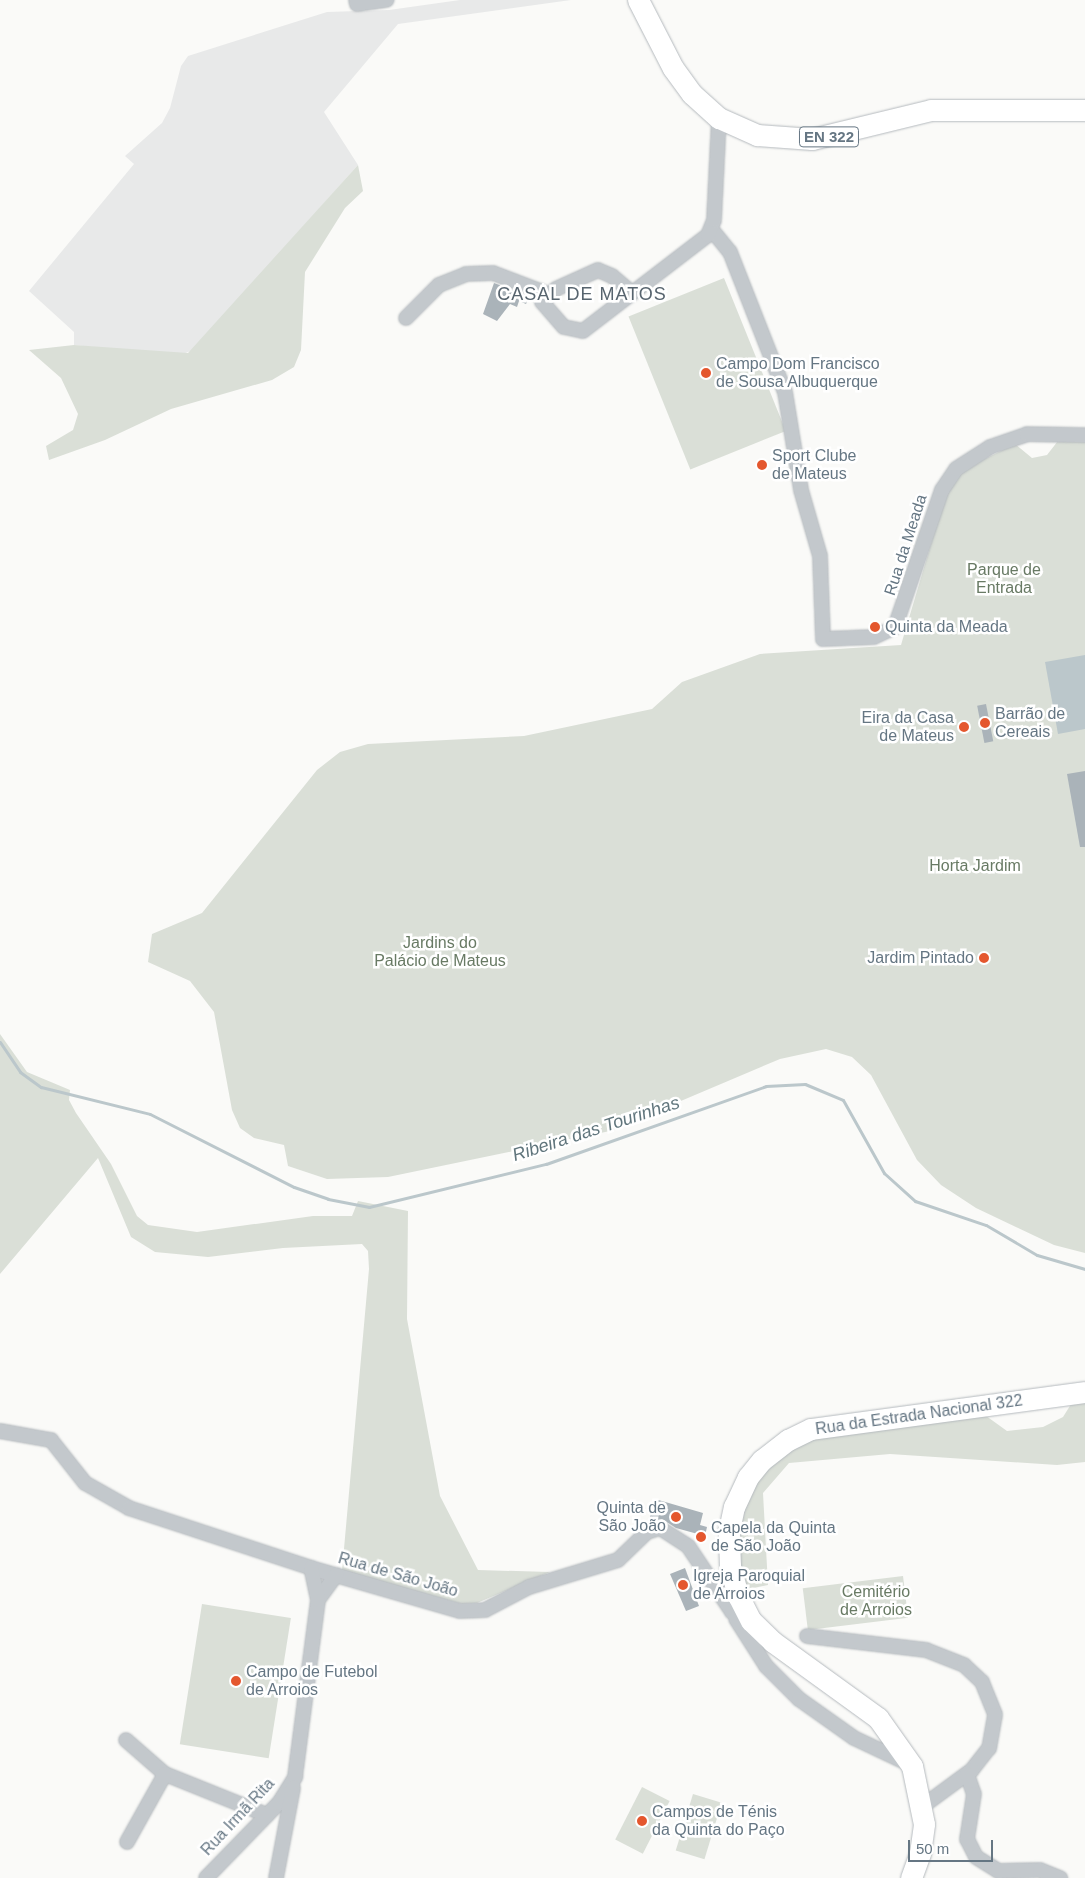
<!DOCTYPE html>
<meta charset="utf-8">
<style>
body{margin:0}
#map{position:relative;width:1085px;height:1878px;overflow:hidden;background:#fafaf8;font-family:Arial,sans-serif}
div>[style]{position:absolute}
[style*='--x']{left:calc(var(--x)*1px);top:calc(var(--y)*1px);width:calc(var(--w)*1px);rotate:calc(var(--a)*1deg)}
.built>*{inset:0;background:#e8e9e9}
.green>*{inset:0;background:#dadfd7;transform-origin:0 0}
.water>*{inset:0;background:#bbc7cb}
.stream>*{height:3px;margin:-1.5px;padding:0 1.5px;transform-origin:1.5px;border-radius:1.5px;background:#bbc7cb}
.building>*{inset:0;background:#aab3b9;transform-origin:0 0}
.roads{filter:drop-shadow(0 0 1px #b5babe) drop-shadow(0 0 1px #b5babe)}
.street>*{height:14px;margin:-7px;padding:0 7px;transform-origin:7px;border-radius:7px;background:#c3c8cc}
.primary>*{height:21px;margin:-10.5px;padding:0 10.5px;transform-origin:10.5px;border-radius:10.5px;background:#fff}
.dots>*{width:14px;height:14px;translate:-50% -50%;box-sizing:border-box;border:2px solid #fff;border-radius:50%}
span{translate:-50% -50%;white-space:nowrap;text-align:center;line-height:1.15;-webkit-text-stroke:5px #fff;paint-order:stroke}
.shield-label span{padding:1px 4px;background:#fff;border:1px solid;border-radius:4px;-webkit-text-stroke-width:0}
.shield-label{font-size:15px;color:#657683;font-weight:700}
.poi-label{font-size:16px;color:#657683}
.left{translate:0 -50%;text-align:left}
.right{translate:-100% -50%;text-align:right}
.street-label{font-size:16px;color:#657683}
.park-label{font-size:16px;color:#687a64}
.neighbourhood-label{font-size:18px;color:#57646e;letter-spacing:1px}
.water-label{font-size:18px;color:#60757c;font-style:italic}
.scale{position:absolute;left:908px;top:1840px;width:85px;height:22px;box-sizing:border-box;border:2px solid #657683;border-top:0;padding-left:6px;font-size:15px;line-height:18px;white-space:nowrap;color:#657683;-webkit-text-stroke:4px #fff;paint-order:stroke}
</style>
<div id="map">
<div class="built">
<i style="clip-path:polygon(460px 0,571px 0,398px 24px,324px 112px,358px 165px,193px 350px,178px 356px,74px 345px,74px 332px,29px 291px,134px 164px,125px 156px,162px 123px,170px 108px,181px 66px,188px 56px,327px 12px,389px 10px)"></i>
</div>
<div class="green">
<i style="clip-path:polygon(358px 165px,363px 191px,345px 208px,305px 272px,301px 350px,294px 367px,272px 380px,171px 409px,105px 440px,49px 460px,46px 446px,73px 430px,78px 414px,61px 378px,29px 350px,74px 345px,188px 353px)"></i>
<i style="left:724px;top:278px;width:165px;height:103px;rotate:68deg"></i>
<i style="clip-path:polygon(1061px 437px,1085px 441px,1085px 1253px,1054px 1245px,976px 1208px,941px 1185px,917px 1160px,871px 1075px,852px 1057px,826px 1049px,780px 1059px,610px 1131px,388px 1177px,327px 1179px,288px 1166px,284px 1145px,254px 1138px,240px 1128px,232px 1110px,214px 1012px,190px 981px,148px 962px,152px 934px,202px 913px,317px 770px,340px 752px,368px 744px,524px 736px,652px 709px,682px 682px,760px 654px,901px 645px,944px 500px,962px 470px,1015px 444px,1032px 458px,1047px 455px)"></i>
<i style="clip-path:polygon(0 1034px,27px 1072px,70px 1090px,69px 1100px,76px 1113px,111px 1164px,137px 1216px,148px 1225px,197px 1232px,313px 1216px,352px 1216px,358px 1201px,408px 1211px,407px 1319px,440px 1496px,478px 1570px,550px 1572px,477px 1603px,462px 1604px,342px 1571px,369px 1269px,368px 1251px,362px 1244px,283px 1248px,208px 1257px,155px 1252px,131px 1237px,98px 1158px,0 1274px)"></i>
<i style="clip-path:polygon(1085px 1399px,1085px 1462px,1057px 1465px,890px 1454px,789px 1463px,763px 1493px,768px 1585px,744px 1590px,736px 1527px,758px 1475px,804px 1439px,982px 1413px,1007px 1431px,1043px 1427px,1063px 1417px,1073px 1401px)"></i>
<i style="left:903px;top:1576px;width:42px;height:101px;rotate:83deg"></i>
<i style="left:202px;top:1604px;width:90px;height:142px;rotate:9deg"></i>
<i style="left:642px;top:1787px;width:31px;height:59px;rotate:27deg"></i>
<i style="left:693px;top:1794px;width:30px;height:59px;rotate:17deg"></i>
</div>
<div class="water">
<i style="clip-path:polygon(1085px 655px,1085px 729px,1058px 734px,1045px 662px)"></i>
</div>
<div class="stream">
<i style="--x:0;--y:1042;--w:36;--a:56"></i>
<i style="--x:20;--y:1072;--w:26;--a:36"></i>
<i style="--x:41;--y:1087;--w:112;--a:13.9"></i>
<i style="--x:150;--y:1114;--w:161;--a:26.9"></i>
<i style="--x:294;--y:1187;--w:36;--a:19"></i>
<i style="--x:328;--y:1199;--w:42;--a:11"></i>
<i style="--x:369;--y:1207;--w:182;--a:-13.7"></i>
<i style="--x:546;--y:1164;--w:233;--a:-19.5"></i>
<i style="--x:766;--y:1086;--w:39;--a:-3"></i>
<i style="--x:805;--y:1084;--w:41;--a:22.8"></i>
<i style="--x:843;--y:1100;--w:84;--a:60.7"></i>
<i style="--x:884;--y:1173;--w:42;--a:42.1"></i>
<i style="--x:915;--y:1201;--w:75;--a:18.7"></i>
<i style="--x:986;--y:1225;--w:59;--a:30.5"></i>
<i style="--x:1037;--y:1255;--w:50;--a:16.3"></i>
</div>
<div class="building">
<i style="clip-path:polygon(494px 283px,530px 296px,526px 304px,519px 301px,517px 307px,510px 304px,497px 321px,483px 314px)"></i>
<i style="left:986px;top:704px;width:38px;height:9px;rotate:79deg"></i>
<i style="clip-path:polygon(1085px 771px,1085px 847px,1080px 847px,1067px 774px)"></i>
<i style="clip-path:polygon(655px 1499px,703px 1513px,700px 1525px,707px 1527px,705px 1536px,676px 1528px,662px 1519px,649px 1521px)"></i>
<i style="clip-path:polygon(685px 1568px,699px 1606px,686px 1611px,670px 1574px)"></i>
</div>
<div class="roads">
<div class="street">
<i style="--x:356;--y:0;--w:4;--a:76"></i>
<i style="--x:357;--y:4;--w:30;--a:-8"></i>
<i style="--x:712;--y:230;--w:28;--a:51"></i>
<i style="--x:730;--y:252;--w:150;--a:68.6"></i>
<i style="--x:785;--y:392;--w:99;--a:80.7"></i>
<i style="--x:801;--y:490;--w:69;--a:73.9"></i>
<i style="--x:820;--y:556;--w:83;--a:87.9"></i>
<i style="--x:823;--y:639;--w:51;--a:-2.2"></i>
<i style="--x:874;--y:637;--w:23;--a:-25"></i>
<i style="--x:895;--y:627;--w:145;--a:-71.1"></i>
<i style="--x:942;--y:490;--w:25;--a:-56"></i>
<i style="--x:956;--y:469;--w:40;--a:-32.9"></i>
<i style="--x:990;--y:447;--w:39;--a:-19"></i>
<i style="--x:1027;--y:434;--w:58;--a:1"></i>
<i style="--x:631;--y:292;--w:25;--a:-140"></i>
<i style="--x:612;--y:276;--w:15;--a:-157"></i>
<i style="--x:598;--y:270;--w:46;--a:155.7"></i>
<i style="--x:556;--y:289;--w:19;--a:137"></i>
<i style="--x:542;--y:302;--w:33;--a:49"></i>
<i style="--x:564;--y:327;--w:19;--a:12"></i>
<i style="--x:583;--y:331;--w:158;--a:-37.5"></i>
<i style="--x:708;--y:235;--w:16;--a:-68"></i>
<i style="--x:714;--y:220;--w:102;--a:-87.2"></i>
<i style="--x:406;--y:318;--w:47;--a:-45"></i>
<i style="--x:439;--y:285;--w:29;--a:-22"></i>
<i style="--x:466;--y:274;--w:27;--a:-2"></i>
<i style="--x:493;--y:273;--w:59;--a:20.9"></i>
<i style="--x:0;--y:1431;--w:52;--a:10"></i>
<i style="--x:51;--y:1440;--w:55;--a:51.7"></i>
<i style="--x:85;--y:1483;--w:51;--a:29.6"></i>
<i style="--x:129;--y:1508;--w:192;--a:18.2"></i>
<i style="--x:311;--y:1568;--w:155;--a:16.1"></i>
<i style="--x:460;--y:1611;--w:25;--a:-2"></i>
<i style="--x:485;--y:1610;--w:50;--a:-27.6"></i>
<i style="--x:529;--y:1587;--w:93;--a:-16.9"></i>
<i style="--x:618;--y:1560;--w:40;--a:-44"></i>
<i style="--x:647;--y:1532;--w:14;--a:-17"></i>
<i style="--x:660;--y:1528;--w:33;--a:33"></i>
<i style="--x:688;--y:1546;--w:79;--a:56.3"></i>
<i style="--x:732;--y:1612;--w:25;--a:37"></i>
<i style="--x:318;--y:1600;--w:31;--a:-54"></i>
<i style="--x:736;--y:1619;--w:56;--a:57.4"></i>
<i style="--x:766;--y:1666;--w:47;--a:45"></i>
<i style="--x:799;--y:1699;--w:67;--a:35.3"></i>
<i style="--x:854;--y:1738;--w:63;--a:25.3"></i>
<i style="--x:807;--y:1636;--w:120;--a:6.7"></i>
<i style="--x:926;--y:1650;--w:41;--a:21.5"></i>
<i style="--x:964;--y:1665;--w:25;--a:43"></i>
<i style="--x:982;--y:1682;--w:35;--a:68"></i>
<i style="--x:995;--y:1715;--w:34;--a:100"></i>
<i style="--x:989;--y:1748;--w:28;--a:128"></i>
<i style="--x:972;--y:1770;--w:61;--a:143.7"></i>
<i style="--x:126;--y:1740;--w:52;--a:41.1"></i>
<i style="--x:165;--y:1774;--w:110;--a:21.9"></i>
<i style="--x:967;--y:1774;--w:21;--a:71"></i>
<i style="--x:974;--y:1794;--w:46;--a:98.8"></i>
<i style="--x:967;--y:1839;--w:20;--a:63"></i>
<i style="--x:976;--y:1857;--w:26;--a:32"></i>
<i style="--x:998;--y:1871;--w:42;--a:-1.4"></i>
<i style="--x:1040;--y:1870;--w:22;--a:22"></i>
<i style="--x:127;--y:1842;--w:78;--a:-60.8"></i>
<i style="--x:206;--y:1878;--w:105;--a:-45.8"></i>
<i style="--x:279;--y:1803;--w:31;--a:-58"></i>
<i style="--x:295;--y:1777;--w:178;--a:-82.6"></i>
<i style="--x:318;--y:1600;--w:33;--a:-102"></i>
<i style="--x:276;--y:1878;--w:92;--a:-79.3"></i>
</div>
<div class="primary">
<i style="--x:638;--y:0;--w:76;--a:62.8"></i>
<i style="--x:673;--y:68;--w:32;--a:54"></i>
<i style="--x:692;--y:94;--w:36;--a:42"></i>
<i style="--x:719;--y:118;--w:42;--a:24.1"></i>
<i style="--x:757;--y:135;--w:55;--a:4.2"></i>
<i style="--x:812;--y:139;--w:122;--a:-13.7"></i>
<i style="--x:931;--y:110;--w:154;--a:0"></i>
<i style="--x:911;--y:1878;--w:27;--a:-70"></i>
<i style="--x:920;--y:1853;--w:29;--a:-82"></i>
<i style="--x:924;--y:1824;--w:59;--a:-101.7"></i>
<i style="--x:912;--y:1766;--w:59;--a:-125.3"></i>
<i style="--x:878;--y:1718;--w:130;--a:-144.1"></i>
<i style="--x:773;--y:1642;--w:30;--a:-136"></i>
<i style="--x:751;--y:1621;--w:28;--a:-117"></i>
<i style="--x:738;--y:1596;--w:31;--a:-105"></i>
<i style="--x:730;--y:1566;--w:36;--a:-92"></i>
<i style="--x:729;--y:1530;--w:24;--a:-78"></i>
<i style="--x:734;--y:1507;--w:33;--a:-65"></i>
<i style="--x:748;--y:1477;--w:22;--a:-51"></i>
<i style="--x:762;--y:1460;--w:33;--a:-38"></i>
<i style="--x:788;--y:1440;--w:25;--a:-26"></i>
<i style="--x:811;--y:1429;--w:276;--a:-7.7"></i>
</div>
</div>
<div class="dots">
<i style="left:706px;top:373px;background:#e4572e"></i>
<i style="left:762px;top:465px;background:#e4572e"></i>
<i style="left:875px;top:627px;background:#e4572e"></i>
<i style="left:985px;top:723px;background:#e4572e"></i>
<i style="left:964px;top:727px;background:#e4572e"></i>
<i style="left:984px;top:958px;background:#e4572e"></i>
<i style="left:676px;top:1517px;background:#e4572e"></i>
<i style="left:701px;top:1537px;background:#e4572e"></i>
<i style="left:683px;top:1585px;background:#e4572e"></i>
<i style="left:236px;top:1681px;background:#e4572e"></i>
<i style="left:642px;top:1821px;background:#e4572e"></i>
</div>
<div class="shield-label">
<span style="left:829px;top:137px">EN 322</span>
</div>
<div class="poi-label">
<span class="left" style="left:716px;top:373px">Campo Dom Francisco<br>de Sousa Albuquerque</span>
<span class="left" style="left:772px;top:465px">Sport Clube<br>de Mateus</span>
<span class="left" style="left:885px;top:627px">Quinta da Meada</span>
<span class="left" style="left:995px;top:723px">Barrão de<br>Cereais</span>
<span class="right" style="left:954px;top:727px">Eira da Casa<br>de Mateus</span>
<span class="right" style="left:974px;top:958px">Jardim Pintado</span>
<span class="right" style="left:666px;top:1517px">Quinta de<br>São João</span>
<span class="left" style="left:711px;top:1537px">Capela da Quinta<br>de São João</span>
<span class="left" style="left:693px;top:1585px">Igreja Paroquial<br>de Arroios</span>
<span class="left" style="left:246px;top:1681px">Campo de Futebol<br>de Arroios</span>
<span class="left" style="left:652px;top:1821px">Campos de Ténis<br>da Quinta do Paço</span>
</div>
<div class="street-label">
<span style="left:906px;top:545px;rotate:-72deg">Rua da Meada</span>
<span style="left:919px;top:1415px;rotate:-8deg">Rua da Estrada Nacional 322</span>
<span style="left:398px;top:1575px;rotate:16deg">Rua de São João</span>
<span style="left:238px;top:1817px;rotate:-47deg">Rua Irmã Rita</span>
</div>
<div class="park-label">
<span style="left:1004px;top:579px">Parque de<br>Entrada</span>
<span style="left:975px;top:866px">Horta Jardim</span>
<span style="left:440px;top:952px">Jardins do<br>Palácio de Mateus</span>
<span style="left:876px;top:1601px">Cemitério<br>de Arroios</span>
</div>
<div class="neighbourhood-label">
<span style="left:582px;top:294px">CASAL DE MATOS</span>
</div>
<div class="water-label">
<span style="left:596px;top:1129px;rotate:-18deg">Ribeira das Tourinhas</span>
</div>
<div class="scale">50 m</div>
</div>
